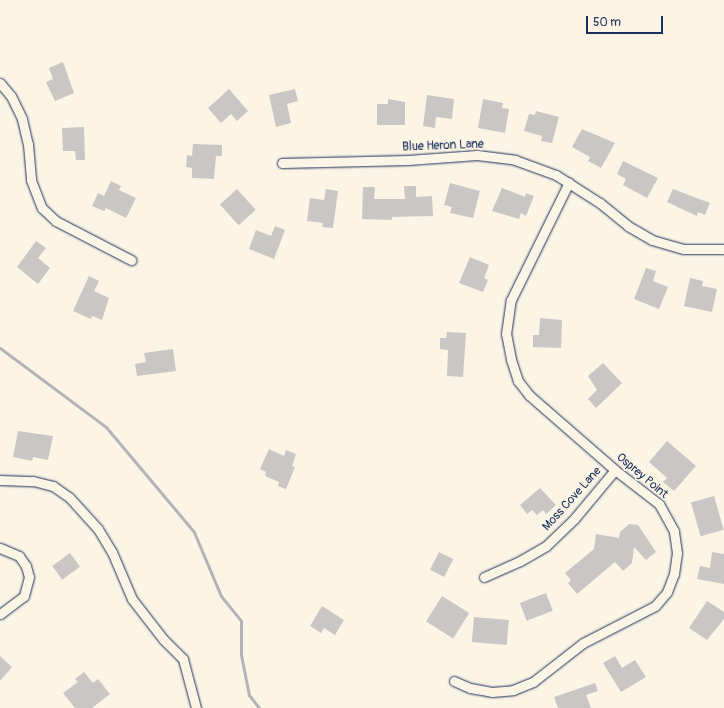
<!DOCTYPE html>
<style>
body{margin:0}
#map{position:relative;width:724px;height:708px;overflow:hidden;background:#fcf5e5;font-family:Pangolin,sans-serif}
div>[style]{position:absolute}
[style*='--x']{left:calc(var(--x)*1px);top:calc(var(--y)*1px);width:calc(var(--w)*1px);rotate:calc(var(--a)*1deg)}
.stream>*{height:3px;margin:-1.5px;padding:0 1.5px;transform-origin:1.5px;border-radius:1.5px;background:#b2b4b8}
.building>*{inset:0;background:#c8c7c6;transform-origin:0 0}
.roads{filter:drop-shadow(0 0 1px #1b2f5e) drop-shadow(0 0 1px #1b2f5e)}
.street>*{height:9px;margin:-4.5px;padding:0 4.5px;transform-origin:4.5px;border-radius:4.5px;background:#fcf5e5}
span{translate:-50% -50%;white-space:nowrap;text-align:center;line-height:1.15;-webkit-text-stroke:3.5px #fcf5e5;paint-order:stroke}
.street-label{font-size:12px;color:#1b2f5e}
.scale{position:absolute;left:586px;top:16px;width:77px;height:18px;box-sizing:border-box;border:2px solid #1b2f5e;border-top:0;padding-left:5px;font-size:12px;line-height:14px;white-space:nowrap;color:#1b2f5e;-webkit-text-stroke:3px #fcf5e5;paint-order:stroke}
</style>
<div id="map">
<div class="stream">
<i style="--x:0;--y:348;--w:132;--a:36.7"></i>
<i style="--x:106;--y:427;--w:137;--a:50"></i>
<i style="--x:194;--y:532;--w:69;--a:67.1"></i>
<i style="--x:221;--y:596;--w:32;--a:51"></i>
<i style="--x:241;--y:621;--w:34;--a:90"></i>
<i style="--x:241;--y:655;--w:41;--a:78.7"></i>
<i style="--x:249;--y:695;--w:16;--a:52"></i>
</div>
<div class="building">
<i style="clip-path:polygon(63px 62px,74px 93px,55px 101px,46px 82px,53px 79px,49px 68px)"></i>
<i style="clip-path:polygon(229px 89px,248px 111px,237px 121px,231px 114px,221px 123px,208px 108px)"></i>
<i style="clip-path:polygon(295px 89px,298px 101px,287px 104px,291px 123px,276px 127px,269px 95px)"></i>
<i style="clip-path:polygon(427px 95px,454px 99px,452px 119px,436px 117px,435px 128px,423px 126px)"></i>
<i style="clip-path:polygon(388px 99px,405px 102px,405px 125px,377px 125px,377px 104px,388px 104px)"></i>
<i style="clip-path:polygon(483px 99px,503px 103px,502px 108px,509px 109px,505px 133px,478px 128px)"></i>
<i style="clip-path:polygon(536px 111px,559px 117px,552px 143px,541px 141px,542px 136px,524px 131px,529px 114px,535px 115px)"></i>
<i style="clip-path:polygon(84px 127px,85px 160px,76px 160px,75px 151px,63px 151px,62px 128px)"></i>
<i style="clip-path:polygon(582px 129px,615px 143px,601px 168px,588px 161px,590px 157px,572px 147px)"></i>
<i style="clip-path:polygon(193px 144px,222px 145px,222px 156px,216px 156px,214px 179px,192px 178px,192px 168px,186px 167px,187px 155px,192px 156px)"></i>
<i style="clip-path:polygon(623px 161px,658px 178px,647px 198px,623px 185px,626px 179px,617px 174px)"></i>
<i style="clip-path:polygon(111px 181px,121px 186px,119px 190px,136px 198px,126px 218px,106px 208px,104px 211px,92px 206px,98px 193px,104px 196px)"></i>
<i style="clip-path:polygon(450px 183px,480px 191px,473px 218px,450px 213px,452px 207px,444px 205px)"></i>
<i style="clip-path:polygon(404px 186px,416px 186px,416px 197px,432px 196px,433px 216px,392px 217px,392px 220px,362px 219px,363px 187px,375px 187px,374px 199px,405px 199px)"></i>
<i style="clip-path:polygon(502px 188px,525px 197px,526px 193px,534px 196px,526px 216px,521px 213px,519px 219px,492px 211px)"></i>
<i style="left:237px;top:189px;width:28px;height:23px;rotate:48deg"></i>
<i style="clip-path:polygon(326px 189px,338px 191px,333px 228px,322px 227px,323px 223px,307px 221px,310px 198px,324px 200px)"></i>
<i style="clip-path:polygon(673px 189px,710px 203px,705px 215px,698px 212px,697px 216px,667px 202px)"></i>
<i style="clip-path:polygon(275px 226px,285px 230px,274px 259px,249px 249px,256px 230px,271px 236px)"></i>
<i style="clip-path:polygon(36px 241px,46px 248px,38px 258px,50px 268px,38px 284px,17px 267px)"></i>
<i style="clip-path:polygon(470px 257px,489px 265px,484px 278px,488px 280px,483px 292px,459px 283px)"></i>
<i style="clip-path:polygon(646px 268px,656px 271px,653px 281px,668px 287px,659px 309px,634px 299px)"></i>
<i style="clip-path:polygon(89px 276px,99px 281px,94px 291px,109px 298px,102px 320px,92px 316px,91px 319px,73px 311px)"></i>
<i style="clip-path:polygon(690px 278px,703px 281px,702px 286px,717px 289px,712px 312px,684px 306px)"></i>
<i style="clip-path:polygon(540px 318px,562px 320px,561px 348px,533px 347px,533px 335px,539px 335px)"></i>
<i style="clip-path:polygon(447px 332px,466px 333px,463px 377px,447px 376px,448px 350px,440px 349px,440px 338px,446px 338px)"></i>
<i style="clip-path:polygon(173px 349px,176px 371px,137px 376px,135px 364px,146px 362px,144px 353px)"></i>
<i style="clip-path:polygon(603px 363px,622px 383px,596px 408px,588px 399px,597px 390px,588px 376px)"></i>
<i style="clip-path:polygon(18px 431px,53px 436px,48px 460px,33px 457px,32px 461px,13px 457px)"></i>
<i style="clip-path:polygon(667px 441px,696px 466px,674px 491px,663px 482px,667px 478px,649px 462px)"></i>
<i style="clip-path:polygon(269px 449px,284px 456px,286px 450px,296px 454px,292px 466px,295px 467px,286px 489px,278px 486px,279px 482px,265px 476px,266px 472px,260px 469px)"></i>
<i style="clip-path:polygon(540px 488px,556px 505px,546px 514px,543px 510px,537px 515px,532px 510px,527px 514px,520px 505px)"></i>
<i style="left:714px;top:496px;width:35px;height:24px;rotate:74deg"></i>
<i style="clip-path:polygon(629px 524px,638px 525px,656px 552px,646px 560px,634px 547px,632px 563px,623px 571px,615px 562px,577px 594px,568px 583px,571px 580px,565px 573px,594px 549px,596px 534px,619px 538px,620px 532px)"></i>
<i style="left:439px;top:552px;width:16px;height:20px;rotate:27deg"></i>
<i style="clip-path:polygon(712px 552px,724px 554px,724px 584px,697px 579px,700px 566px,710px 568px)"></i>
<i style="left:70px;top:553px;width:17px;height:22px;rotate:54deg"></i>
<i style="left:546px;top:593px;width:19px;height:28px;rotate:69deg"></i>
<i style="left:442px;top:596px;width:32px;height:30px;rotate:32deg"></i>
<i style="clip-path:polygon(707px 601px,724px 612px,724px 619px,707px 640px,689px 628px)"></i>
<i style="clip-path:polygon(322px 606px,344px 620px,335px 635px,324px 628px,321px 633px,310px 626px)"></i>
<i style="left:474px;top:617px;width:35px;height:25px;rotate:5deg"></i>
<i style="clip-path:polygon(0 656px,12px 667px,0 681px)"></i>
<i style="clip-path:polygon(615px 656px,622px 668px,635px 660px,646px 677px,621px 692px,603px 663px)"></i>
<i style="clip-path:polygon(84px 672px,93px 683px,98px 679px,110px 694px,92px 708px,75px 708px,63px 693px,78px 682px,75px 679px)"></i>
<i style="clip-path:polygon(595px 683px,598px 691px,586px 695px,591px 708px,558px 708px,554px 697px)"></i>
</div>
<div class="roads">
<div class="street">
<i style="--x:0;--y:83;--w:17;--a:50"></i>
<i style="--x:11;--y:96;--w:25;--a:64"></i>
<i style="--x:22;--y:119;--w:26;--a:77"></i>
<i style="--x:28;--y:144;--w:36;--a:85"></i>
<i style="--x:31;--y:180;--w:30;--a:69"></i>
<i style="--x:42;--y:208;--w:19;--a:43"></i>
<i style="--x:56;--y:221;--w:85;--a:27.5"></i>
<i style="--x:282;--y:163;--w:126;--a:-1.4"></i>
<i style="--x:408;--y:160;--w:69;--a:-4.1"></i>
<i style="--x:477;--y:155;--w:38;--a:7"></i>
<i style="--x:515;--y:160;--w:44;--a:20.1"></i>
<i style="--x:556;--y:175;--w:52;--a:32.5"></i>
<i style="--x:600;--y:203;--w:36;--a:39"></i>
<i style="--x:628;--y:226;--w:28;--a:30"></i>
<i style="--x:652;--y:240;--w:33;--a:16"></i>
<i style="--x:684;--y:249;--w:40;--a:0"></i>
<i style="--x:0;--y:480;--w:33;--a:2"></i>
<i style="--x:33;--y:481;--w:21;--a:14"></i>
<i style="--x:53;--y:486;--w:19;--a:35"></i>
<i style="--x:69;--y:497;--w:43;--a:47.8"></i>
<i style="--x:98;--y:529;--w:27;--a:59"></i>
<i style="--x:112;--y:552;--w:51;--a:66.9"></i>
<i style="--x:132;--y:599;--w:51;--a:52.2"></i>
<i style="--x:163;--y:639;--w:28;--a:45"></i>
<i style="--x:183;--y:659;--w:51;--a:75.1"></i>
<i style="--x:0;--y:548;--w:21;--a:23"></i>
<i style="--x:19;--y:556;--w:12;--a:55"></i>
<i style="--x:26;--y:566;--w:11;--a:75"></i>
<i style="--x:29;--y:577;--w:20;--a:105"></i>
<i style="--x:24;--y:596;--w:30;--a:143"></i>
<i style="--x:484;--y:577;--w:39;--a:-24"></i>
<i style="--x:520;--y:561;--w:30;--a:-30"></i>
<i style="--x:546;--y:546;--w:39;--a:-44"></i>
<i style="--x:574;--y:519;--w:64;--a:-50.1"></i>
<i style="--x:454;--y:681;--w:17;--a:24"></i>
<i style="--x:470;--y:688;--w:22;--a:10"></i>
<i style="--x:492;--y:692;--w:21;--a:-5"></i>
<i style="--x:513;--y:690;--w:22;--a:-22"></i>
<i style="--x:533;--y:682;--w:63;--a:-38"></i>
<i style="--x:583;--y:643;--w:81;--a:-27.2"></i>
<i style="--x:655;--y:606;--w:18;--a:-49"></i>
<i style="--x:667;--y:592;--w:19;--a:-69"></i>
<i style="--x:674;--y:574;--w:21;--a:-82"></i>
<i style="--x:677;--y:553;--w:22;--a:-98"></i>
<i style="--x:674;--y:531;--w:31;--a:-119"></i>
<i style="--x:659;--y:504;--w:56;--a:-142.3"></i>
<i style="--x:615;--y:470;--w:114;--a:-138.9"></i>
<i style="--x:529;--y:395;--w:18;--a:-128"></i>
<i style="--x:518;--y:381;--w:23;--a:-108"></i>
<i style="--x:511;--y:359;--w:25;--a:-101"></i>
<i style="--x:506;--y:334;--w:34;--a:-82"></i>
<i style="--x:511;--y:300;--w:131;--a:-63.8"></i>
</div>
</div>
<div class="street-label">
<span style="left:443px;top:146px;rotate:-2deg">Blue Heron Lane</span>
<span style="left:642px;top:476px;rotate:40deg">Osprey Point</span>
<span style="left:572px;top:499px;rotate:-48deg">Moss Cove Lane</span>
</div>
<div class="scale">50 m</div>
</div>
